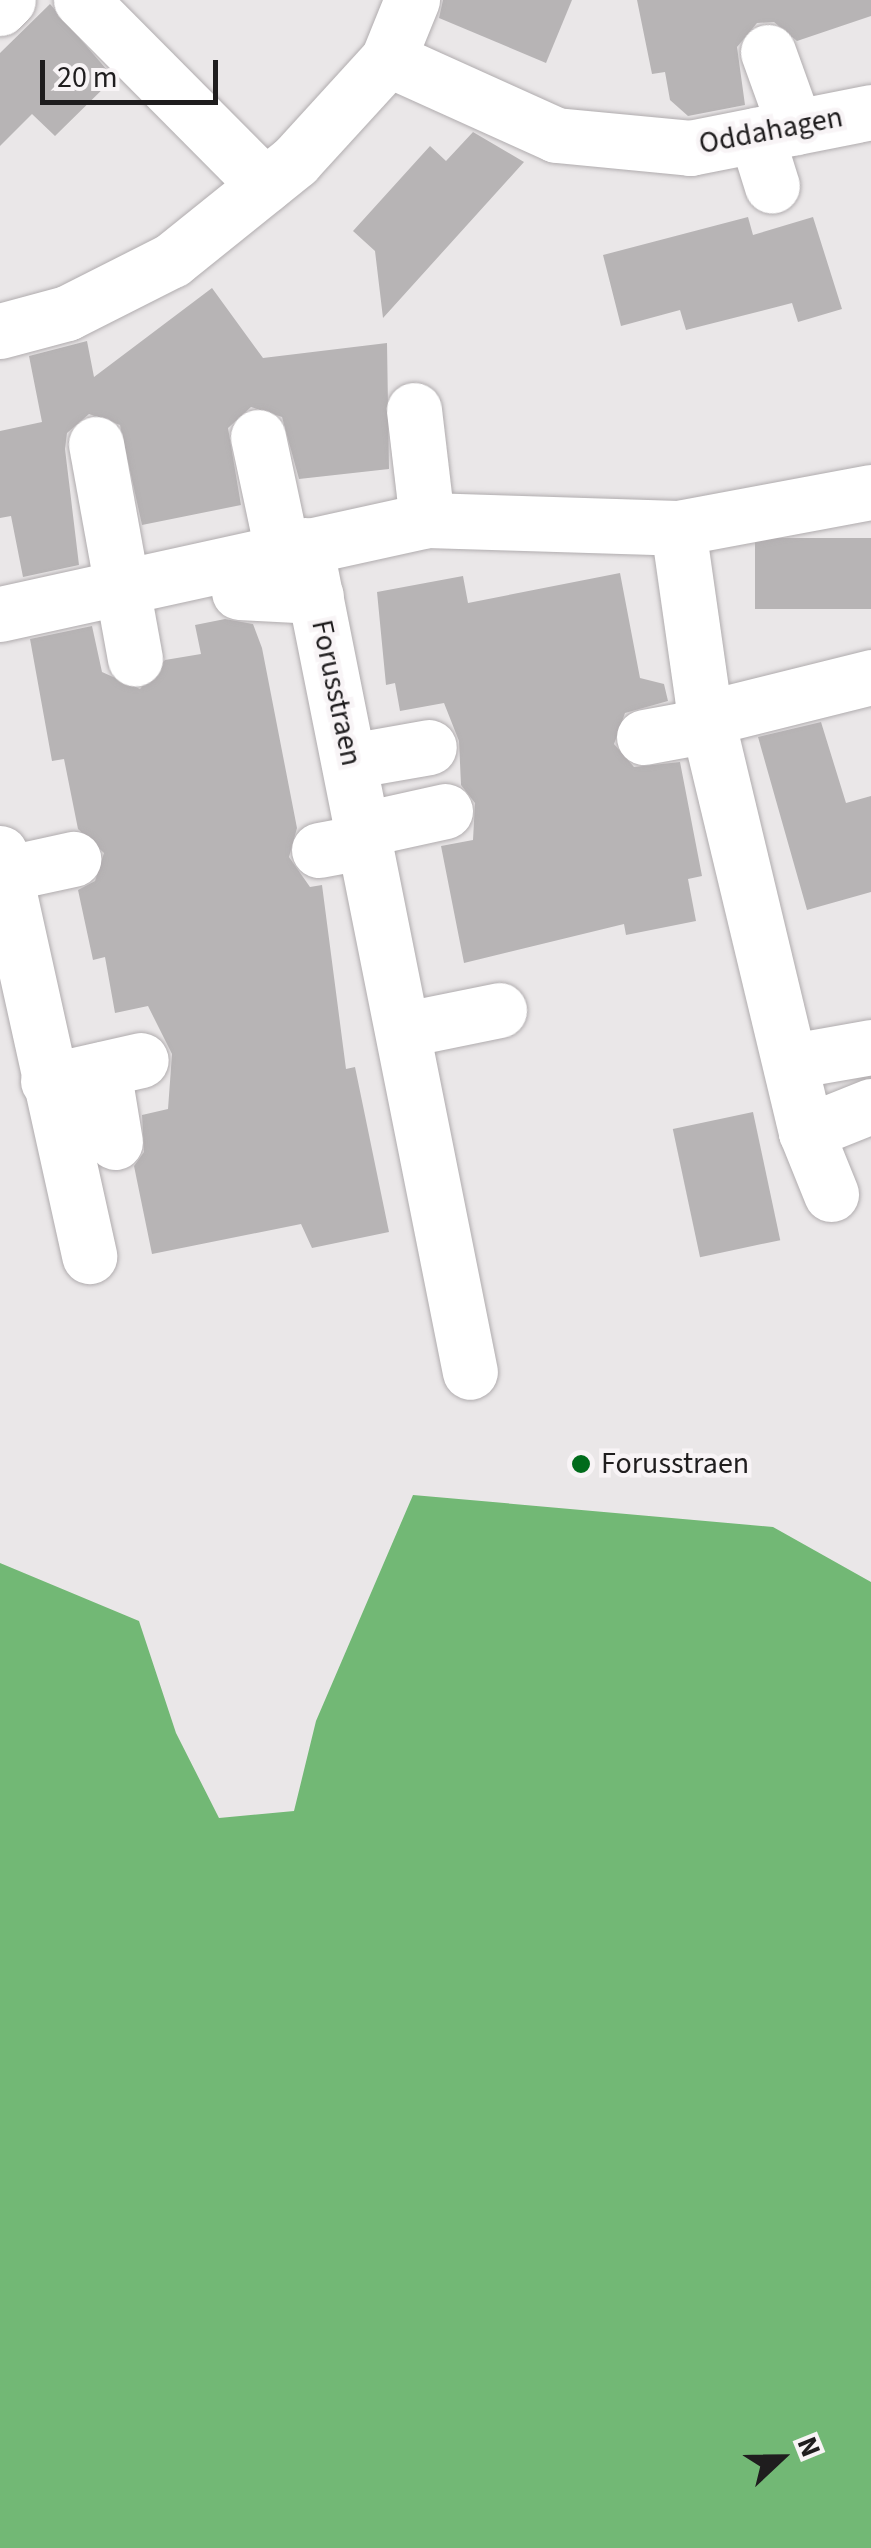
<!DOCTYPE html>
<style>
body{margin:0}
#map{position:relative;width:871px;height:2548px;overflow:hidden;background:#eae7e8;font-family:"Source Sans 3",sans-serif}
div>[style]{position:absolute}
[style*='--x']{left:calc(var(--x)*1px);top:calc(var(--y)*1px);width:calc(var(--w)*1px);rotate:calc(var(--a)*1deg)}
.water>*{inset:0;background:#72b875}
.building>*{inset:0;background:#b7b4b5;transform-origin:0 0}
.roads{filter:drop-shadow(0 0 2px #b0acae) drop-shadow(0 0 2px #b0acae)}
.minor>*{height:55px;margin:-27.5px;padding:0 27.5px;transform-origin:27.5px;border-radius:27.5px;background:#fff}
.dots>*{width:28px;height:28px;translate:-50% -50%;box-sizing:border-box;border:5px solid #f8f4f6;border-radius:50%}
span{translate:-50% -50%;white-space:nowrap;text-align:center;line-height:1.15;-webkit-text-stroke:9px #f8f4f6;paint-order:stroke}
.street-label{font-size:30px;color:#1f1d1e}
.poi-label{font-size:30px;color:#1f1d1e}
.left{translate:0 -50%;text-align:left}
.north{position:absolute;left:731px;top:2408px;width:100px;height:100px;-webkit-text-stroke:8px #f8f4f6;paint-order:stroke;rotate:68deg;font-size:28px;font-weight:700;line-height:40px;text-align:center;color:#1f1d1e}
.north::after{content:'';display:block;margin:auto;width:35px;height:45px;background:#1f1d1e;clip-path:polygon(50% 0,100% 100%,50% 72%,0 100%)}
.scale{position:absolute;left:40px;top:60px;width:178px;height:45px;box-sizing:border-box;border:5px solid #1f1d1e;border-top:0;padding-left:12px;font-size:30px;line-height:35px;white-space:nowrap;color:#1f1d1e;-webkit-text-stroke:8px #f8f4f6;paint-order:stroke}
</style>
<div id="map">
<div class="water">
<i style="clip-path:polygon(413px 1495px,773px 1527px,871px 1582px,871px 2548px,0 2548px,0 1563px,139px 1621px,176px 1733px,219px 1818px,294px 1811px,316px 1721px)"></i>
</div>
<div class="building">
<i style="clip-path:polygon(443px 0,572px 0,546px 63px,439px 18px)"></i>
<i style="clip-path:polygon(637px 0,871px 0,871px 16px,797px 41px,774px 22px,757px 23px,737px 47px,745px 105px,688px 116px,670px 100px,665px 72px,652px 74px)"></i>
<i style="clip-path:polygon(50px 4px,114px 78px,55px 136px,32px 114px,0 146px,0 53px)"></i>
<i style="clip-path:polygon(473px 132px,524px 162px,383px 318px,375px 251px,353px 231px,430px 146px,446px 161px)"></i>
<i style="clip-path:polygon(748px 217px,753px 235px,813px 217px,842px 309px,798px 322px,792px 303px,686px 330px,680px 310px,621px 326px,603px 255px)"></i>
<i style="clip-path:polygon(212px 288px,263px 358px,387px 343px,389px 469px,299px 479px,282px 417px,251px 407px,228px 428px,241px 505px,142px 525px,120px 425px,89px 414px,67px 433px,65px 449px,79px 565px,23px 577px,11px 516px,0 518px,0 431px,42px 422px,29px 356px,87px 341px,94px 377px)"></i>
<i style="left:871px;top:538px;width:71px;height:116px;rotate:90deg"></i>
<i style="clip-path:polygon(620px 573px,640px 678px,664px 684px,668px 701px,625px 713px,614px 744px,634px 767px,680px 762px,702px 876px,688px 879px,696px 921px,626px 935px,624px 924px,464px 963px,441px 846px,473px 840px,475px 803px,461px 785px,459px 741px,444px 703px,400px 711px,395px 683px,386px 685px,377px 592px,463px 576px,468px 603px)"></i>
<i style="clip-path:polygon(225px 619px,253px 624px,262px 648px,297px 828px,289px 857px,310px 887px,322px 885px,346px 1069px,355px 1067px,389px 1232px,312px 1248px,301px 1224px,152px 1254px,134px 1166px,144px 1152px,142px 1115px,168px 1109px,172px 1054px,148px 1006px,115px 1013px,105px 957px,93px 960px,78px 890px,95px 881px,104px 853px,78px 829px,64px 759px,52px 761px,30px 639px,92px 626px,102px 672px,140px 689px,165px 660px,201px 654px,195px 625px)"></i>
<i style="clip-path:polygon(821px 722px,846px 803px,871px 796px,871px 892px,807px 910px,758px 737px)"></i>
<i style="left:753px;top:1112px;width:131px;height:82px;rotate:78deg"></i>
</div>
<div class="roads">
<div class="minor">
<i style="--x:81;--y:0;--w:261;--a:45.2"></i>
<i style="--x:0;--y:8;--w:11;--a:-45"></i>
<i style="--x:768;--y:52;--w:80;--a:70.2"></i>
<i style="--x:388;--y:59;--w:184;--a:24.3"></i>
<i style="--x:556;--y:135;--w:135;--a:5.5"></i>
<i style="--x:690;--y:148;--w:185;--a:-11.2"></i>
<i style="--x:756;--y:135;--w:53;--a:72.6"></i>
<i style="--x:0;--y:331;--w:69;--a:-15"></i>
<i style="--x:67;--y:313;--w:118;--a:-26.8"></i>
<i style="--x:172;--y:260;--w:158;--a:-38.8"></i>
<i style="--x:295;--y:161;--w:138;--a:-47.6"></i>
<i style="--x:388;--y:59;--w:64;--a:-67.9"></i>
<i style="--x:414;--y:410;--w:111;--a:83.3"></i>
<i style="--x:258;--y:437;--w:116;--a:78"></i>
<i style="--x:96;--y:444;--w:218;--a:79.7"></i>
<i style="--x:678;--y:528;--w:177;--a:81.9"></i>
<i style="--x:703;--y:703;--w:441;--a:76.5"></i>
<i style="--x:806;--y:1132;--w:67;--a:68"></i>
<i style="--x:305;--y:545;--w:843;--a:78.72"></i>
<i style="--x:239;--y:592;--w:77;--a:3"></i>
<i style="--x:0;--y:614;--w:437;--a:-12.4"></i>
<i style="--x:427;--y:520;--w:251;--a:1.8"></i>
<i style="--x:678;--y:528;--w:196;--a:-10.6"></i>
<i style="--x:707;--y:718;--w:169;--a:-14"></i>
<i style="--x:644;--y:737;--w:66;--a:-10.5"></i>
<i style="--x:350;--y:761;--w:80;--a:-10"></i>
<i style="--x:364;--y:829;--w:83;--a:-12.5"></i>
<i style="--x:319;--y:850;--w:49;--a:-10.6"></i>
<i style="--x:0;--y:853;--w:413;--a:77.5"></i>
<i style="--x:4;--y:874;--w:71;--a:-12.3"></i>
<i style="--x:406;--y:1029;--w:95;--a:-11.5"></i>
<i style="--x:792;--y:1061;--w:80;--a:-10"></i>
<i style="--x:103;--y:1069;--w:74;--a:80.7"></i>
<i style="--x:48;--y:1081;--w:95;--a:-12.7"></i>
<i style="--x:806;--y:1132;--w:70;--a:-21.8"></i>
</div>
</div>
<div class="dots">
<i style="left:581px;top:1464px;background:#006b1b"></i>
</div>
<div class="street-label">
<span style="left:771px;top:131px;rotate:-11deg">Oddahagen</span>
<span style="left:336px;top:693px;rotate:78deg">Forusstraen</span>
</div>
<div class="poi-label">
<span class="left" style="left:601px;top:1464px">Forusstraen</span>
</div>
<div class="north">N</div>
<div class="scale">20 m</div>
</div>
